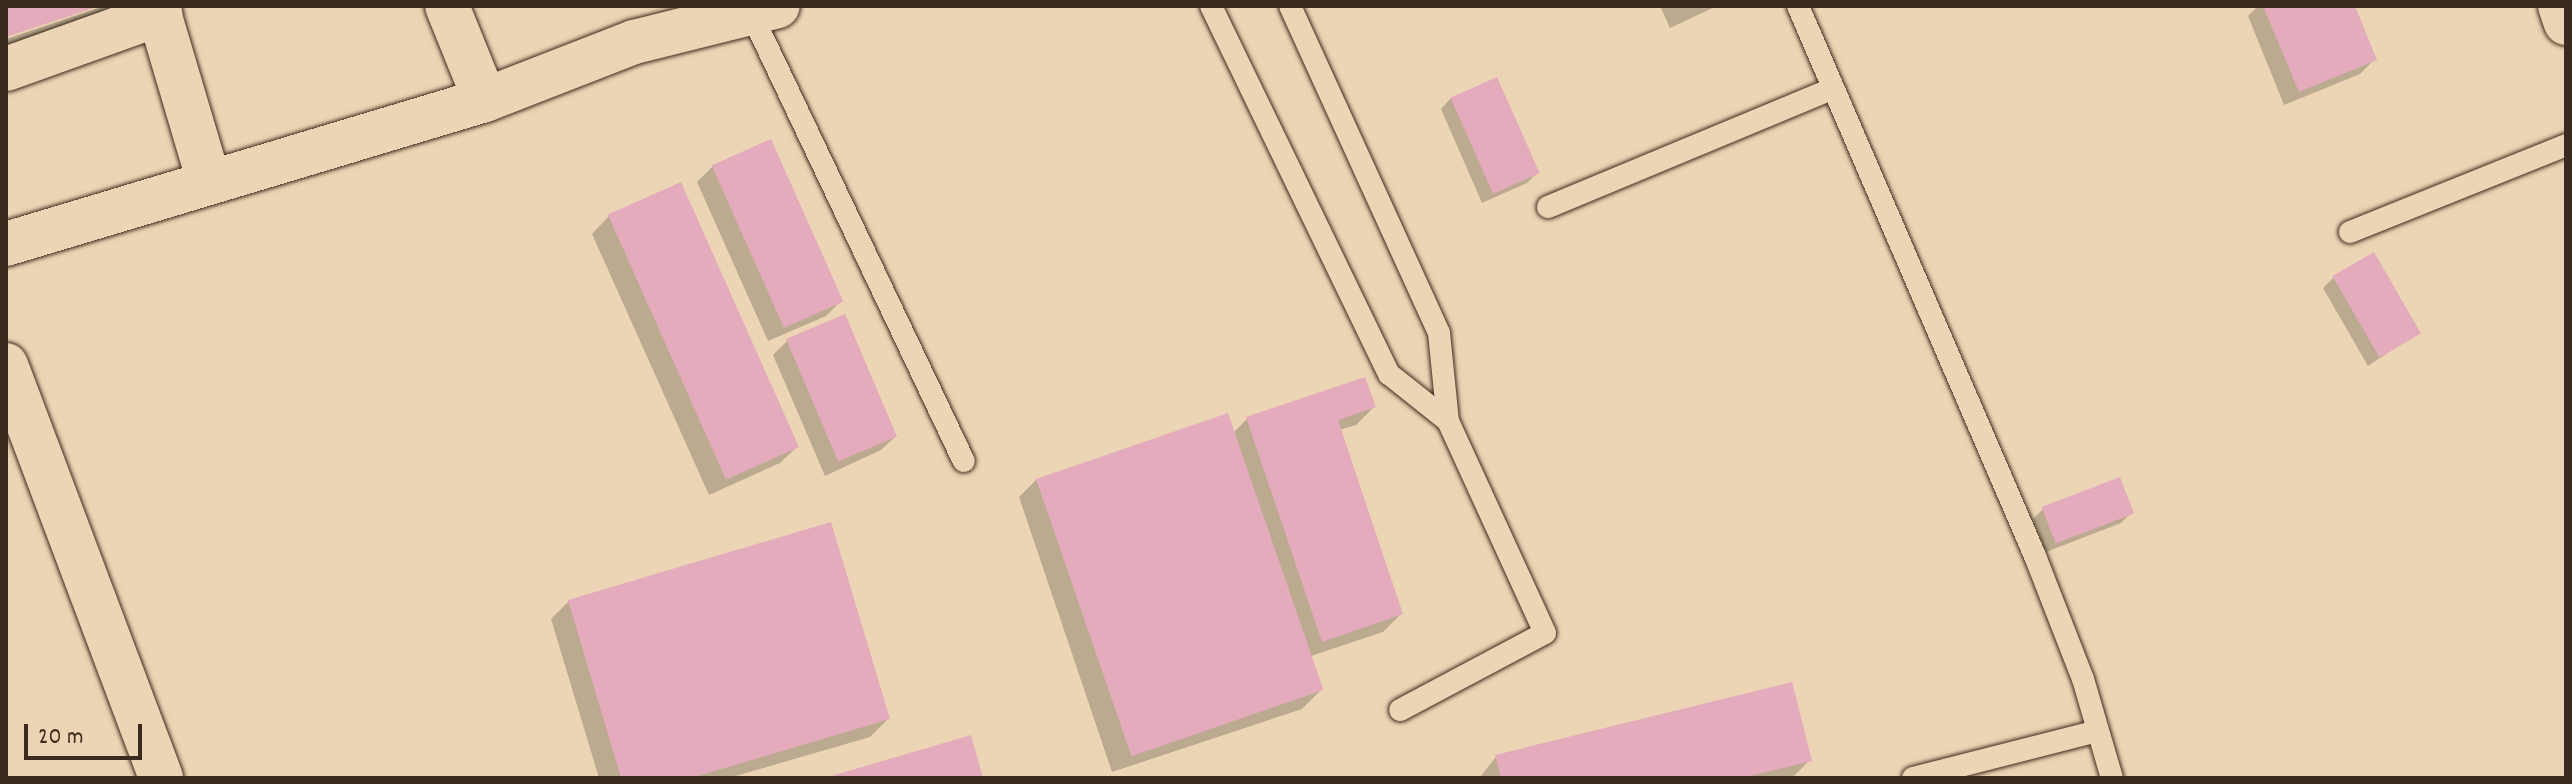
<!DOCTYPE html>
<style>
body{margin:0}
#map{position:relative;width:2572px;height:784px;overflow:hidden;background:#ecd5b4;font-family:Dekko,sans-serif}
div>[style]{position:absolute}
[style*='--x']{left:calc(var(--x)*1px);top:calc(var(--y)*1px);width:calc(var(--w)*1px);rotate:calc(var(--a)*1deg)}
.shadow>*{inset:0;background:#0003}
.building>*{inset:0;background:#e3abbc;transform-origin:0 0}
.roads{filter:drop-shadow(0 0 2px #3b2a1e) drop-shadow(0 0 2px #3b2a1e)}
.service>*{height:22px;margin:-11px;padding:0 11px;transform-origin:11px;border-radius:11px;background:#ecd5b4}
.minor>*{height:44px;margin:-22px;padding:0 22px;transform-origin:22px;border-radius:22px;background:#ecd5b4}
.secondary>*{height:44px;margin:-22px;padding:0 22px;transform-origin:22px;border-radius:22px;background:#ecd5b4}
span{translate:-50% -50%;white-space:nowrap;text-align:center;line-height:1.15;-webkit-text-stroke:6px #ecd5b4;paint-order:stroke}
.frame{position:absolute;inset:0;border:8px solid #3b2a1e;pointer-events:none}
.scale{position:absolute;left:24px;top:724px;width:118px;height:36px;box-sizing:border-box;border:4px solid #3b2a1e;border-top:0;padding-left:10px;font-size:24px;line-height:28px;white-space:nowrap;color:#3b2a1e;-webkit-text-stroke:6px #ecd5b4;paint-order:stroke}
</style>
<div id="map">
<div class="shadow">
<i style="clip-path:polygon(104px 6px,123px 6px,6px 47px,6px 39px)"></i>
<i style="clip-path:polygon(1660px 6px,1717px 6px,1670px 28px)"></i>
<i style="clip-path:polygon(2258px 6px,2353px 6px,2375px 59px,2360px 74px,2284px 105px,2248px 16px)"></i>
<i style="clip-path:polygon(1451px 98px,1537px 173px,1527px 183px,1482px 203px,1441px 109px)"></i>
<i style="clip-path:polygon(770px 142px,840px 302px,826px 316px,768px 341px,697px 182px,712px 167px)"></i>
<i style="clip-path:polygon(609px 216px,798px 446px,780px 463px,709px 495px,592px 234px)"></i>
<i style="clip-path:polygon(2333px 278px,2419px 332px,2368px 366px,2323px 288px)"></i>
<i style="clip-path:polygon(787px 341px,896px 436px,881px 450px,825px 476px,773px 355px)"></i>
<i style="clip-path:polygon(1374px 407px,1356px 425px,1339px 430px,1401px 614px,1383px 632px,1308px 657px,1320px 691px,1302px 709px,1112px 772px,1019px 497px,1037px 479px,1232px 434px,1247px 419px)"></i>
<i style="clip-path:polygon(2043px 509px,2131px 513px,2121px 523px,2046px 552px,2033px 519px)"></i>
<i style="clip-path:polygon(569px 601px,888px 719px,870px 737px,729px 778px,599px 778px,551px 619px)"></i>
<i style="clip-path:polygon(1496px 757px,1810px 760px,1792px 778px,1479px 778px)"></i>
</div>
<div class="building">
<i style="clip-path:polygon(6px 6px,96px 6px,96px 7px,6px 37px)"></i>
<i style="clip-path:polygon(2263px 6px,2355px 6px,2377px 60px,2299px 92px)"></i>
<i style="left:1497px;top:77px;width:105px;height:51px;rotate:66deg"></i>
<i style="left:771px;top:139px;width:178px;height:65px;rotate:66deg"></i>
<i style="left:681px;top:182px;width:290px;height:80px;rotate:66deg"></i>
<i style="left:2374px;top:252px;width:94px;height:48px;rotate:60deg"></i>
<i style="left:845px;top:314px;width:133px;height:64px;rotate:67deg"></i>
<i style="clip-path:polygon(1365px 377px,1376px 407px,1338px 420px,1403px 614px,1322px 642px,1246px 417px)"></i>
<i style="left:1228px;top:413px;width:293px;height:203px;rotate:71deg"></i>
<i style="left:2120px;top:477px;width:39px;height:84px;rotate:69deg"></i>
<i style="clip-path:polygon(831px 522px,890px 719px,691px 778px,621px 778px,568px 600px)"></i>
<i style="clip-path:polygon(1792px 682px,1812px 761px,1742px 778px,1501px 778px,1495px 755px)"></i>
<i style="clip-path:polygon(971px 735px,983px 778px,829px 778px,828px 777px)"></i>
</div>
<div class="roads">
<div class="service">
<i style="--x:1211;--y:6;--w:409;--a:64.2"></i>
<i style="--x:1389;--y:374;--w:75;--a:38.5"></i>
<i style="--x:1290;--y:6;--w:359;--a:65.5"></i>
<i style="--x:1439;--y:333;--w:88;--a:84.2"></i>
<i style="--x:1448;--y:421;--w:233;--a:65.4"></i>
<i style="--x:1545;--y:633;--w:164;--a:152"></i>
<i style="--x:1798;--y:6;--w:599;--a:66.69"></i>
<i style="--x:2035;--y:556;--w:132;--a:68.7"></i>
<i style="--x:2083;--y:679;--w:103;--a:73.7"></i>
<i style="--x:751;--y:13;--w:496;--a:64.6"></i>
<i style="--x:1548;--y:207;--w:307;--a:-22.6"></i>
<i style="--x:2350;--y:232;--w:233;--a:-21.9"></i>
<i style="--x:1913;--y:778;--w:190;--a:-14.3"></i>
</div>
<div class="minor">
<i style="--x:157;--y:6;--w:183;--a:73.5"></i>
<i style="--x:447;--y:6;--w:101;--a:68"></i>
<i style="--x:2560;--y:6;--w:18;--a:71"></i>
<i style="--x:6;--y:69;--w:164;--a:-19.7"></i>
<i style="--x:6;--y:365;--w:441;--a:69.4"></i>
</div>
<div class="secondary">
<i style="--x:6;--y:244;--w:500;--a:-16.73"></i>
<i style="--x:485;--y:100;--w:160;--a:-21.3"></i>
<i style="--x:634;--y:42;--w:148;--a:-14"></i>
</div>
</div>
<div class="frame"></div>
<div class="scale">20 m</div>
</div>
